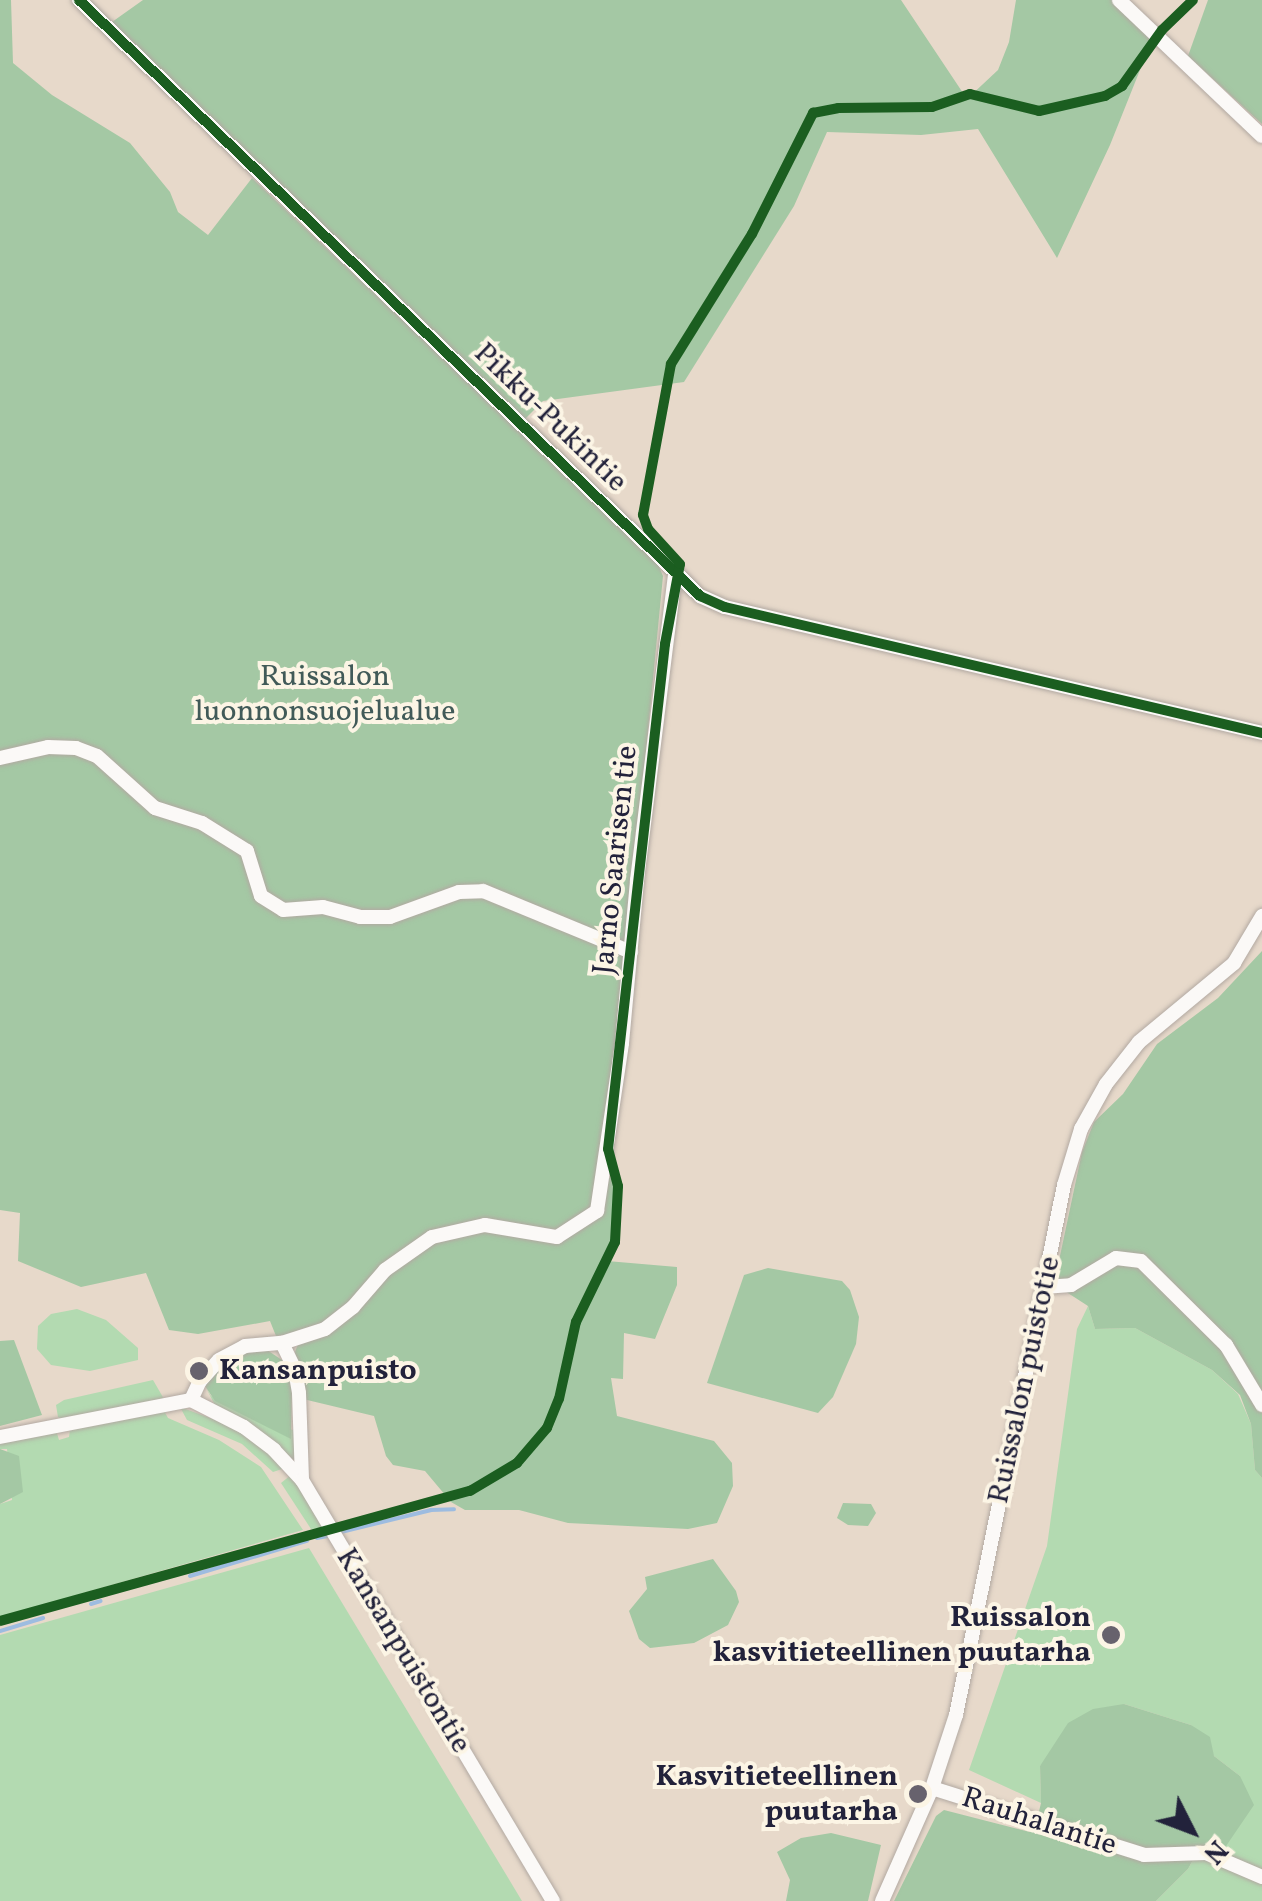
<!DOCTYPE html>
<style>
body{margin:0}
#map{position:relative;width:1262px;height:1901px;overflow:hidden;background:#e7d9ca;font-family:Vollkorn,serif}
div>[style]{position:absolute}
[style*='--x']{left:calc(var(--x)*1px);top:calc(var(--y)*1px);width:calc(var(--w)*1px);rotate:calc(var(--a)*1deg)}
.green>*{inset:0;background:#b3dab1}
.forest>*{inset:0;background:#a4c8a4}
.stream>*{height:4px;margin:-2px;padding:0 2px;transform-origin:2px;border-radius:2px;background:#9dbce0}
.roads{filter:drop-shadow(0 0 2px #b2a9a2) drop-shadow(0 0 2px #b2a9a2)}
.minor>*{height:14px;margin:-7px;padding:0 7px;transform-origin:7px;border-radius:7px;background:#fbf9f7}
.cycleway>*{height:10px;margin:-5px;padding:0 5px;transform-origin:5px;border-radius:5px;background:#1b5e20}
.dots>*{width:28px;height:28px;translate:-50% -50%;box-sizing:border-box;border:5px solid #fcf5e5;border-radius:50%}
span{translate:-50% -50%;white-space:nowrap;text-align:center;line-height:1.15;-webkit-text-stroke:8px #fcf5e5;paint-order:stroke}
.street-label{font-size:30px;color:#22223b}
.park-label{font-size:30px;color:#415a58}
.poi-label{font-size:30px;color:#22223b;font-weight:700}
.left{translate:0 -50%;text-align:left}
.right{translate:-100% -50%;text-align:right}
.north{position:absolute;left:1142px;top:1781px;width:100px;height:100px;-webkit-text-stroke:8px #fcf5e5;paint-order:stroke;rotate:132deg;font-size:28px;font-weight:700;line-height:40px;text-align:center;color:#22223b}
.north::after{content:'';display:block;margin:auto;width:35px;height:45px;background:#22223b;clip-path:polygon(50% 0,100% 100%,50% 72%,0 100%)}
</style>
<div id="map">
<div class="green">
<i style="clip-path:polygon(1088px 1306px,1095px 1329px,1135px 1328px,1212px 1370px,1238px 1394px,1251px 1424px,1255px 1470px,1262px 1478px,1262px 1901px,1156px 1901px,1188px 1869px,1240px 1776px,1214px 1756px,1191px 1725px,1124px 1704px,1040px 1766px,1041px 1803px,969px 1770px,1047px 1546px,1077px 1329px)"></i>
<i style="clip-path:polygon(77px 1309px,106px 1320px,138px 1348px,138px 1360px,90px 1371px,51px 1365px,37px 1349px,38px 1326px,51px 1314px)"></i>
<i style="clip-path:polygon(153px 1380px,164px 1399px,63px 1420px,58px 1417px,56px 1405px,64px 1400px)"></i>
<i style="clip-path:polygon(205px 1386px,211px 1396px,295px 1431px,295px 1461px,259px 1430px,217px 1409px)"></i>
<i style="clip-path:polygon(180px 1407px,240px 1429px,285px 1468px,273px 1472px,242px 1444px,187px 1420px)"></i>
<i style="clip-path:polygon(163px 1409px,168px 1418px,219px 1440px,261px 1467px,303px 1530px,0 1617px,0 1504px,12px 1500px,7px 1449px,0 1449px,0 1441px,56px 1430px,59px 1440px,69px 1437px,70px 1430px)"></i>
<i style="clip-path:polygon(291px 1475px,323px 1527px,323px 1528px,311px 1529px,281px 1483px)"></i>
<i style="clip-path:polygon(309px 1548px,522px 1901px,0 1901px,0 1635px)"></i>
</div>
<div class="forest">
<i style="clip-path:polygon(0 0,11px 0,13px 63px,52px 95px,130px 143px,170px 192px,178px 212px,208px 235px,252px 178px,656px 560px,663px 576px,605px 1176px,617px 1181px,613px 1245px,607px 1261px,677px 1267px,677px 1285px,655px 1339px,624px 1333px,623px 1379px,611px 1378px,617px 1416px,714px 1441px,732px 1463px,733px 1486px,717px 1523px,688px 1529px,568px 1523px,519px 1510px,465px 1510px,451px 1502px,425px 1471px,393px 1465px,386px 1456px,374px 1416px,303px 1399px,295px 1352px,302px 1333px,276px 1336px,270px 1321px,198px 1334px,169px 1330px,146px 1273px,81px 1287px,18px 1261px,20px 1213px,0 1210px)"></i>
<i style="clip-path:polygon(143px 0,901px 0,967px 99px,998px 70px,1009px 42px,1016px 0,1114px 0,1152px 40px,1110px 145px,1057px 258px,978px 129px,921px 135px,827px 132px,794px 206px,684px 382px,543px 401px,523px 421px,112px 22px)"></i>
<i style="clip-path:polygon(1208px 0,1262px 0,1262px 124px,1188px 56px)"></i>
<i style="clip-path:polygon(1262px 951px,1262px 1478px,1255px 1470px,1251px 1424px,1240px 1395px,1212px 1370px,1135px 1328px,1095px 1329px,1088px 1306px,1054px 1284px,1082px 1152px,1094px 1122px,1123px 1094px,1157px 1044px,1218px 998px)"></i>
<i style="clip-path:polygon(768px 1268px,842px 1281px,850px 1290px,859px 1317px,856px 1344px,833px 1397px,818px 1413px,707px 1383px,744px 1275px)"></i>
<i style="clip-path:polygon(14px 1340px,42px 1415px,0 1426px,0 1341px)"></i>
<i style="clip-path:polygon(267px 1350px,285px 1362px,292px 1385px,291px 1439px,215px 1401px,205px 1386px,213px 1371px,244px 1352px)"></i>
<i style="clip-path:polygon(0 1449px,19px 1456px,23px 1492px,0 1504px)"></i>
<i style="clip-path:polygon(843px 1503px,871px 1504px,876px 1513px,868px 1526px,848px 1525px,837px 1518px)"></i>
<i style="clip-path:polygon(713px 1559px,736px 1591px,739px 1602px,728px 1625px,694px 1643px,650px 1648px,639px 1639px,629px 1611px,647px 1589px,645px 1577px)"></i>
<i style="clip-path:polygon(1124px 1704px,1191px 1725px,1210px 1737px,1214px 1756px,1240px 1776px,1254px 1805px,1224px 1849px,1200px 1847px,1188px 1869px,1156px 1901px,894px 1901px,936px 1816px,944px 1810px,1030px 1832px,1035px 1828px,1041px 1803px,1040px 1766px,1068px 1723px,1093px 1709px)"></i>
<i style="clip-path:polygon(831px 1833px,881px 1845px,868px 1901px,786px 1901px,790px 1880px,777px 1852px,801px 1838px)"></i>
</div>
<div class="stream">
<i style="--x:341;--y:1532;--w:93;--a:-13.7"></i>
<i style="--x:431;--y:1510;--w:23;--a:-2"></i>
<i style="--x:317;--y:1538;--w:11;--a:-10"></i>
<i style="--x:190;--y:1576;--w:122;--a:-16.7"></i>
<i style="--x:91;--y:1604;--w:10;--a:-17"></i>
<i style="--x:0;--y:1631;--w:45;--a:-16.8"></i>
</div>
<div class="roads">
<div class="minor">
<i style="--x:79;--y:0;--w:861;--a:43.82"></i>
<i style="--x:700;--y:596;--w:27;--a:24"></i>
<i style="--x:725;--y:607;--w:552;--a:13.2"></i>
<i style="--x:1119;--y:0;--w:197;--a:43.6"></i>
<i style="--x:0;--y:758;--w:49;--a:-12.9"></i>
<i style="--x:48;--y:747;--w:28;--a:2"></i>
<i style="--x:76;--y:748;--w:22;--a:21"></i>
<i style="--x:97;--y:756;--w:78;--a:41.9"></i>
<i style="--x:155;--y:808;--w:49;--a:17.7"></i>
<i style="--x:202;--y:823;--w:53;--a:31.9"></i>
<i style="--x:247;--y:851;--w:47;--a:72.7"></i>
<i style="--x:261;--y:896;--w:26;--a:32"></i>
<i style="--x:283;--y:910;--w:40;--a:-4.3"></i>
<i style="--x:323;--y:907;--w:38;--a:15"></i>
<i style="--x:360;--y:917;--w:30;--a:0"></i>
<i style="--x:390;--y:917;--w:73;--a:-19.9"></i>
<i style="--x:459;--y:892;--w:24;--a:-2"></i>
<i style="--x:483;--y:891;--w:160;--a:22.4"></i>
<i style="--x:1044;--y:1287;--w:27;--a:-4"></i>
<i style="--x:1071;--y:1285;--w:52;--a:-31"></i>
<i style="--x:1116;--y:1258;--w:25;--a:7"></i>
<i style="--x:1141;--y:1261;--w:120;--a:44.7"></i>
<i style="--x:1226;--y:1345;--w:70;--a:59"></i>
<i style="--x:282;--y:1343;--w:30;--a:64"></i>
<i style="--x:295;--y:1370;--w:23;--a:80"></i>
<i style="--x:299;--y:1393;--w:87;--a:88"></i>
<i style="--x:191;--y:1400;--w:21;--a:-65"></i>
<i style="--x:200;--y:1381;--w:28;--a:-48"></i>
<i style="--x:219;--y:1360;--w:30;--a:-28"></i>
<i style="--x:245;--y:1346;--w:37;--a:-5"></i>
<i style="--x:282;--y:1343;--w:45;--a:-18"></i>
<i style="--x:325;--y:1329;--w:36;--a:-38"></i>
<i style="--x:353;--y:1307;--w:49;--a:-49.1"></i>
<i style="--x:385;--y:1270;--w:57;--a:-35.1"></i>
<i style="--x:432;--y:1237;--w:54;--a:-12.8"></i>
<i style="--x:485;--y:1225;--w:73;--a:9.5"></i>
<i style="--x:557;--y:1237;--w:48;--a:-33"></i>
<i style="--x:597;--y:1211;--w:170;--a:-81.5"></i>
<i style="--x:622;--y:1043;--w:164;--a:-84.7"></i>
<i style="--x:637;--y:880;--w:307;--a:-82.9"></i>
<i style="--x:0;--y:1437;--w:195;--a:-11"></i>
<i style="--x:191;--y:1400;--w:59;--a:27"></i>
<i style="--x:244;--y:1427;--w:38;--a:37"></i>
<i style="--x:274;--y:1450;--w:41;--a:47"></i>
<i style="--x:302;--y:1480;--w:490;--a:59.2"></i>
<i style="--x:932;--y:1788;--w:222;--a:17.5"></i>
<i style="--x:1144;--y:1855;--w:62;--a:-1.8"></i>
<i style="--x:1206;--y:1853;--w:61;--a:23.2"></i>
<i style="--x:882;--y:1901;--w:124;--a:-66.1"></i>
<i style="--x:932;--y:1788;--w:77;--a:-71.8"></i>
<i style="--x:956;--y:1715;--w:541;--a:-78.48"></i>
<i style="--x:1064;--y:1185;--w:59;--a:-73.1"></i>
<i style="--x:1081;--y:1129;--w:51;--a:-60.9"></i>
<i style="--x:1106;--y:1084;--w:53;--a:-51.8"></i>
<i style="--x:1139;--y:1042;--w:124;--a:-39.7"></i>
<i style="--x:1234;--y:963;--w:55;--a:-59.2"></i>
</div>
</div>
<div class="cycleway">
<i style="--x:79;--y:0;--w:861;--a:43.82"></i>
<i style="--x:700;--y:596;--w:27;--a:24"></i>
<i style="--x:725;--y:607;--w:552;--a:13.2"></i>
<i style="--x:0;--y:1621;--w:488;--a:-15.5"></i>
<i style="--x:470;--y:1491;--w:55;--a:-30.8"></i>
<i style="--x:517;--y:1463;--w:46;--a:-49.4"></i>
<i style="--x:547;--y:1428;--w:31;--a:-68"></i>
<i style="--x:559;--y:1399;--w:79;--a:-77.6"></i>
<i style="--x:576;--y:1322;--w:89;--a:-64"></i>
<i style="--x:615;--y:1242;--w:56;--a:-86.9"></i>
<i style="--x:618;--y:1186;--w:38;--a:-105"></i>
<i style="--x:608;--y:1149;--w:508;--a:-83.56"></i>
<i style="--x:665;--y:644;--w:81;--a:-79.4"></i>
<i style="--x:680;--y:564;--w:47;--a:-132.4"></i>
<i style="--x:648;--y:529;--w:15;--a:-110"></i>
<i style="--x:643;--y:515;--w:154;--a:-79.5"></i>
<i style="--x:671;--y:364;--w:153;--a:-58.1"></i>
<i style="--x:752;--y:234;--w:136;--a:-63.2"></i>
<i style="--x:813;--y:113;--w:25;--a:-11"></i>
<i style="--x:838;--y:108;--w:94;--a:-0.6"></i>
<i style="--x:932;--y:107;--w:40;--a:-18.9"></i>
<i style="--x:970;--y:94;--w:71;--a:13.8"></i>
<i style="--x:1039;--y:111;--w:68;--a:-12.8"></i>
<i style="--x:1105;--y:96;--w:20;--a:-30"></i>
<i style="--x:1122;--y:86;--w:69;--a:-54.5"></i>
<i style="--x:1162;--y:30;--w:43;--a:-44.1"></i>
</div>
<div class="dots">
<i style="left:199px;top:1371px;background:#67626d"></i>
<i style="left:1111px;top:1635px;background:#67626d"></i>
<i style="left:918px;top:1794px;background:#67626d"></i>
</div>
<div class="street-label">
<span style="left:550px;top:418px;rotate:44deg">Pikku-Pukintie</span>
<span style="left:616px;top:860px;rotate:-84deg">Jarno Saarisen tie</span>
<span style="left:1025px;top:1380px;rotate:-78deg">Ruissalon puistotie</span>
<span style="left:403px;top:1651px;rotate:59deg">Kansanpuistontie</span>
<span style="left:1039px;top:1822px;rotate:18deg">Rauhalantie</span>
</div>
<div class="park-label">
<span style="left:325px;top:694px">Ruissalon<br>luonnonsuojelualue</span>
</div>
<div class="poi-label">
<span class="left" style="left:219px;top:1371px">Kansanpuisto</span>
<span class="right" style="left:1091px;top:1635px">Ruissalon<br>kasvitieteellinen puutarha</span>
<span class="right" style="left:898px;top:1794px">Kasvitieteellinen<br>puutarha</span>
</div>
<div class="north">N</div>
</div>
